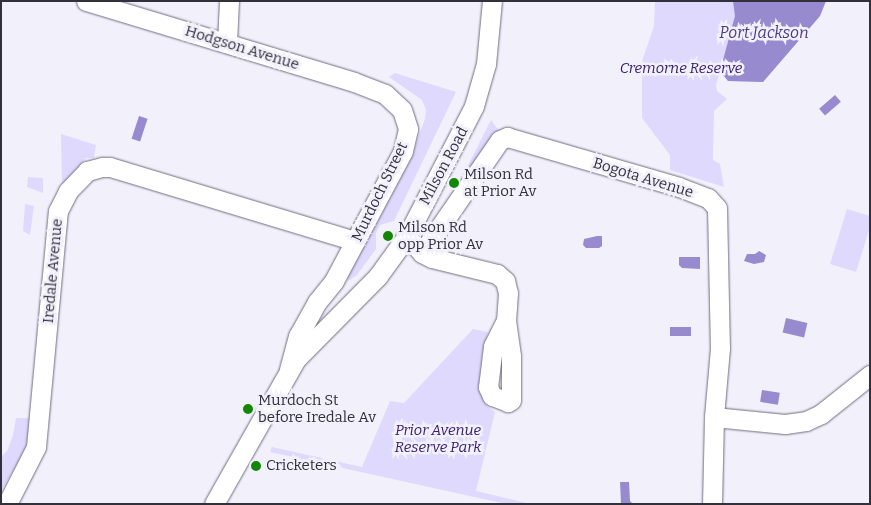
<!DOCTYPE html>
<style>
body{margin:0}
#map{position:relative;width:871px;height:505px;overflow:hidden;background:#f2f1fb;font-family:Bitter,serif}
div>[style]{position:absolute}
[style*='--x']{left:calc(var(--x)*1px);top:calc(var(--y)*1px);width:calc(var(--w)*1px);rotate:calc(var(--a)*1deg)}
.green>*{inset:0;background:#ded9fd}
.water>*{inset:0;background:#978acf;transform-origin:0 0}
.roads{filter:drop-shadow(0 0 1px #706c82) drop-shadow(0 0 1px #706c82)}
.street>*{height:19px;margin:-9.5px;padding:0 9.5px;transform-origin:9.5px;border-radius:9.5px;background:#fff}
.dots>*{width:14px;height:14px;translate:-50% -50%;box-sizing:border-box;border:2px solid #f2f1fb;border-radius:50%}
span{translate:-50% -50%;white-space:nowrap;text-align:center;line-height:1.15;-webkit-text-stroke:5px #f2f1fb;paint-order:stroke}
.street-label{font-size:15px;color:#32313b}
.park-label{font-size:15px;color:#392071;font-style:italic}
.poi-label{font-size:15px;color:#32313b}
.left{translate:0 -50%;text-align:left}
.water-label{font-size:16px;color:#503a8c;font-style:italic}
.frame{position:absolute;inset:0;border:2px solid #32313b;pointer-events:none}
</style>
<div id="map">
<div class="green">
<i style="clip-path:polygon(655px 1px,826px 1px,820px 16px,763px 82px,728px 81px,720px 72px,716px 85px,717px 91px,727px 99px,714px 111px,713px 160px,720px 164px,724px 187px,670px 170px,670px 155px,642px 118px,642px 61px,654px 26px)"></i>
<i style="clip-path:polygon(395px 73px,456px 92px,394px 221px,380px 225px,376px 233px,376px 249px,357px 275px,348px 281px,347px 276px,411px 156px,425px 119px,426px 110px,422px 100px,389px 77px)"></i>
<i style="clip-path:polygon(491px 120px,499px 131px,457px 187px)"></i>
<i style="clip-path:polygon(61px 134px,96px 145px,94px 158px,86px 158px,62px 187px)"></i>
<i style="clip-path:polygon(28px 177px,43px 178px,43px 193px,27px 187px)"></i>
<i style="clip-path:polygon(25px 204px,34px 206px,30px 235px,23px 231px)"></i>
<i style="clip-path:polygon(847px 209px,870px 216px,870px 227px,856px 272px,830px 264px)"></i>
<i style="clip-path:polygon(473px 329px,488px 332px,482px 355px,481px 386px,487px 406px,495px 412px,476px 491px,531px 504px,506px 504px,270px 452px,272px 447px,362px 467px,390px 401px,404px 403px)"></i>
<i style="clip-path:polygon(16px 418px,31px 418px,26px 449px,1px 491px,1px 457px,7px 451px,13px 435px)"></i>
</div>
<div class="water">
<i style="clip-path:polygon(733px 1px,826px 1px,820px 16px,763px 82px,728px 81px,720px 71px,735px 16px)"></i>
<i style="left:835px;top:95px;width:9px;height:21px;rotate:49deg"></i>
<i style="left:139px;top:116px;width:9px;height:24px;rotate:18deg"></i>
<i style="clip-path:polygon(597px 236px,602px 236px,602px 246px,599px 248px,586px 248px,583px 245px,584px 239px)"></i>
<i style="clip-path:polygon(759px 251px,766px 255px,764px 262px,754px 264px,744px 261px,747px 254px,755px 254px)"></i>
<i style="clip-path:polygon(679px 257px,700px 257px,700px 269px,682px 268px,679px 265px)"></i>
<i style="left:786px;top:318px;width:22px;height:15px;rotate:13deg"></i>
<i style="left:670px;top:327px;width:21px;height:9px"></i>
<i style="left:762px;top:390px;width:18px;height:12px;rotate:9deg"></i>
<i style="clip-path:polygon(620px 482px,629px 482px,630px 501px,633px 504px,621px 504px)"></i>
</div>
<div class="roads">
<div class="street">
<i style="--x:86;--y:1;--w:280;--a:16.8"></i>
<i style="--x:354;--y:82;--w:33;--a:21"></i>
<i style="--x:385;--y:94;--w:23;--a:43"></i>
<i style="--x:402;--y:110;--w:20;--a:72"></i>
<i style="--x:408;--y:129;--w:23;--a:103"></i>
<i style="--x:403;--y:151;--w:147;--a:118"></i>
<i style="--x:334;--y:281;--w:27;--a:129"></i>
<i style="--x:317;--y:302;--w:39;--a:119"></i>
<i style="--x:298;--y:336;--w:35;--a:105"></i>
<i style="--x:227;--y:42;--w:41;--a:-87.2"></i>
<i style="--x:414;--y:244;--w:12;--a:48"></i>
<i style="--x:422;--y:253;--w:11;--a:27"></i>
<i style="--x:432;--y:258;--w:67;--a:13.8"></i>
<i style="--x:497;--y:274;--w:11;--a:41"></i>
<i style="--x:505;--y:281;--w:12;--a:76"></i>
<i style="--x:508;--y:293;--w:27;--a:94"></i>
<i style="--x:506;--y:320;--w:36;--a:82"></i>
<i style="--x:511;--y:356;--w:44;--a:90"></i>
<i style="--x:511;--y:400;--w:4;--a:146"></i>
<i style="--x:508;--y:402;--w:17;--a:-159"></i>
<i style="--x:492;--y:396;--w:10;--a:-114"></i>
<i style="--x:488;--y:387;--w:41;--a:-83"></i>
<i style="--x:493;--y:346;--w:29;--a:-63"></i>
<i style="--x:422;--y:253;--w:137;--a:-55.4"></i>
<i style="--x:500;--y:140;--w:8;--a:-23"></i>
<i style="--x:507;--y:137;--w:179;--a:16.2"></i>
<i style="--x:679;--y:187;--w:31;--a:21"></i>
<i style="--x:708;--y:198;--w:13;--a:48"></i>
<i style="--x:717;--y:208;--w:140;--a:88.8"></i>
<i style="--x:720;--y:348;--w:69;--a:95"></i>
<i style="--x:714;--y:417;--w:87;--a:91.3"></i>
<i style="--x:714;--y:417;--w:71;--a:5.6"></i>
<i style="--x:785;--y:424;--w:21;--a:-8"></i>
<i style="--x:806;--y:421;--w:17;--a:-25"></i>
<i style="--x:821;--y:414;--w:63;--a:-38.5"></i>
<i style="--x:7;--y:504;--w:64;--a:-63"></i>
<i style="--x:36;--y:447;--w:237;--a:-84.7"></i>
<i style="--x:58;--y:211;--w:22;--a:-63"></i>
<i style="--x:68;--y:191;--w:28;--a:-46"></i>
<i style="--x:87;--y:171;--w:16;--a:-15"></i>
<i style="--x:102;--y:167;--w:8;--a:0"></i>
<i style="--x:110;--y:167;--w:256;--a:16.8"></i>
<i style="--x:214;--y:504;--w:167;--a:-60.5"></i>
<i style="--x:296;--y:359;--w:117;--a:-45.3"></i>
<i style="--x:378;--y:276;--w:49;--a:-54.1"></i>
<i style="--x:407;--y:236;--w:146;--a:-62.7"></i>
<i style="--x:474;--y:106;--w:44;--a:-74.1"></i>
<i style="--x:486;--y:64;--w:63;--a:-84.6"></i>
</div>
</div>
<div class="dots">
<i style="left:454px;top:183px;background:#128704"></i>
<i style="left:388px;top:236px;background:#128704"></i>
<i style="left:248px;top:409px;background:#128704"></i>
<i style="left:256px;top:466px;background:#128704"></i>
</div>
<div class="street-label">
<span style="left:242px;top:48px;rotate:17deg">Hodgson Avenue</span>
<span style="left:444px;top:166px;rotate:-62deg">Milson Road</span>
<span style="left:643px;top:178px;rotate:17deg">Bogota Avenue</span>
<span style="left:380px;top:192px;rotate:-64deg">Murdoch Street</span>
<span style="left:53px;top:271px;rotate:-85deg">Iredale Avenue</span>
</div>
<div class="park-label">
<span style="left:681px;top:69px">Cremorne Reserve</span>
<span style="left:438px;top:439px">Prior Avenue<br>Reserve Park</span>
</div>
<div class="poi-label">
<span class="left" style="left:464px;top:183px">Milson Rd<br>at Prior Av</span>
<span class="left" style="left:398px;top:236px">Milson Rd<br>opp Prior Av</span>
<span class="left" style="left:258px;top:409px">Murdoch St<br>before Iredale Av</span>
<span class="left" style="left:266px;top:466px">Cricketers</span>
</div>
<div class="water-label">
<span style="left:764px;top:33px">Port Jackson</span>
</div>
<div class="frame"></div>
</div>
